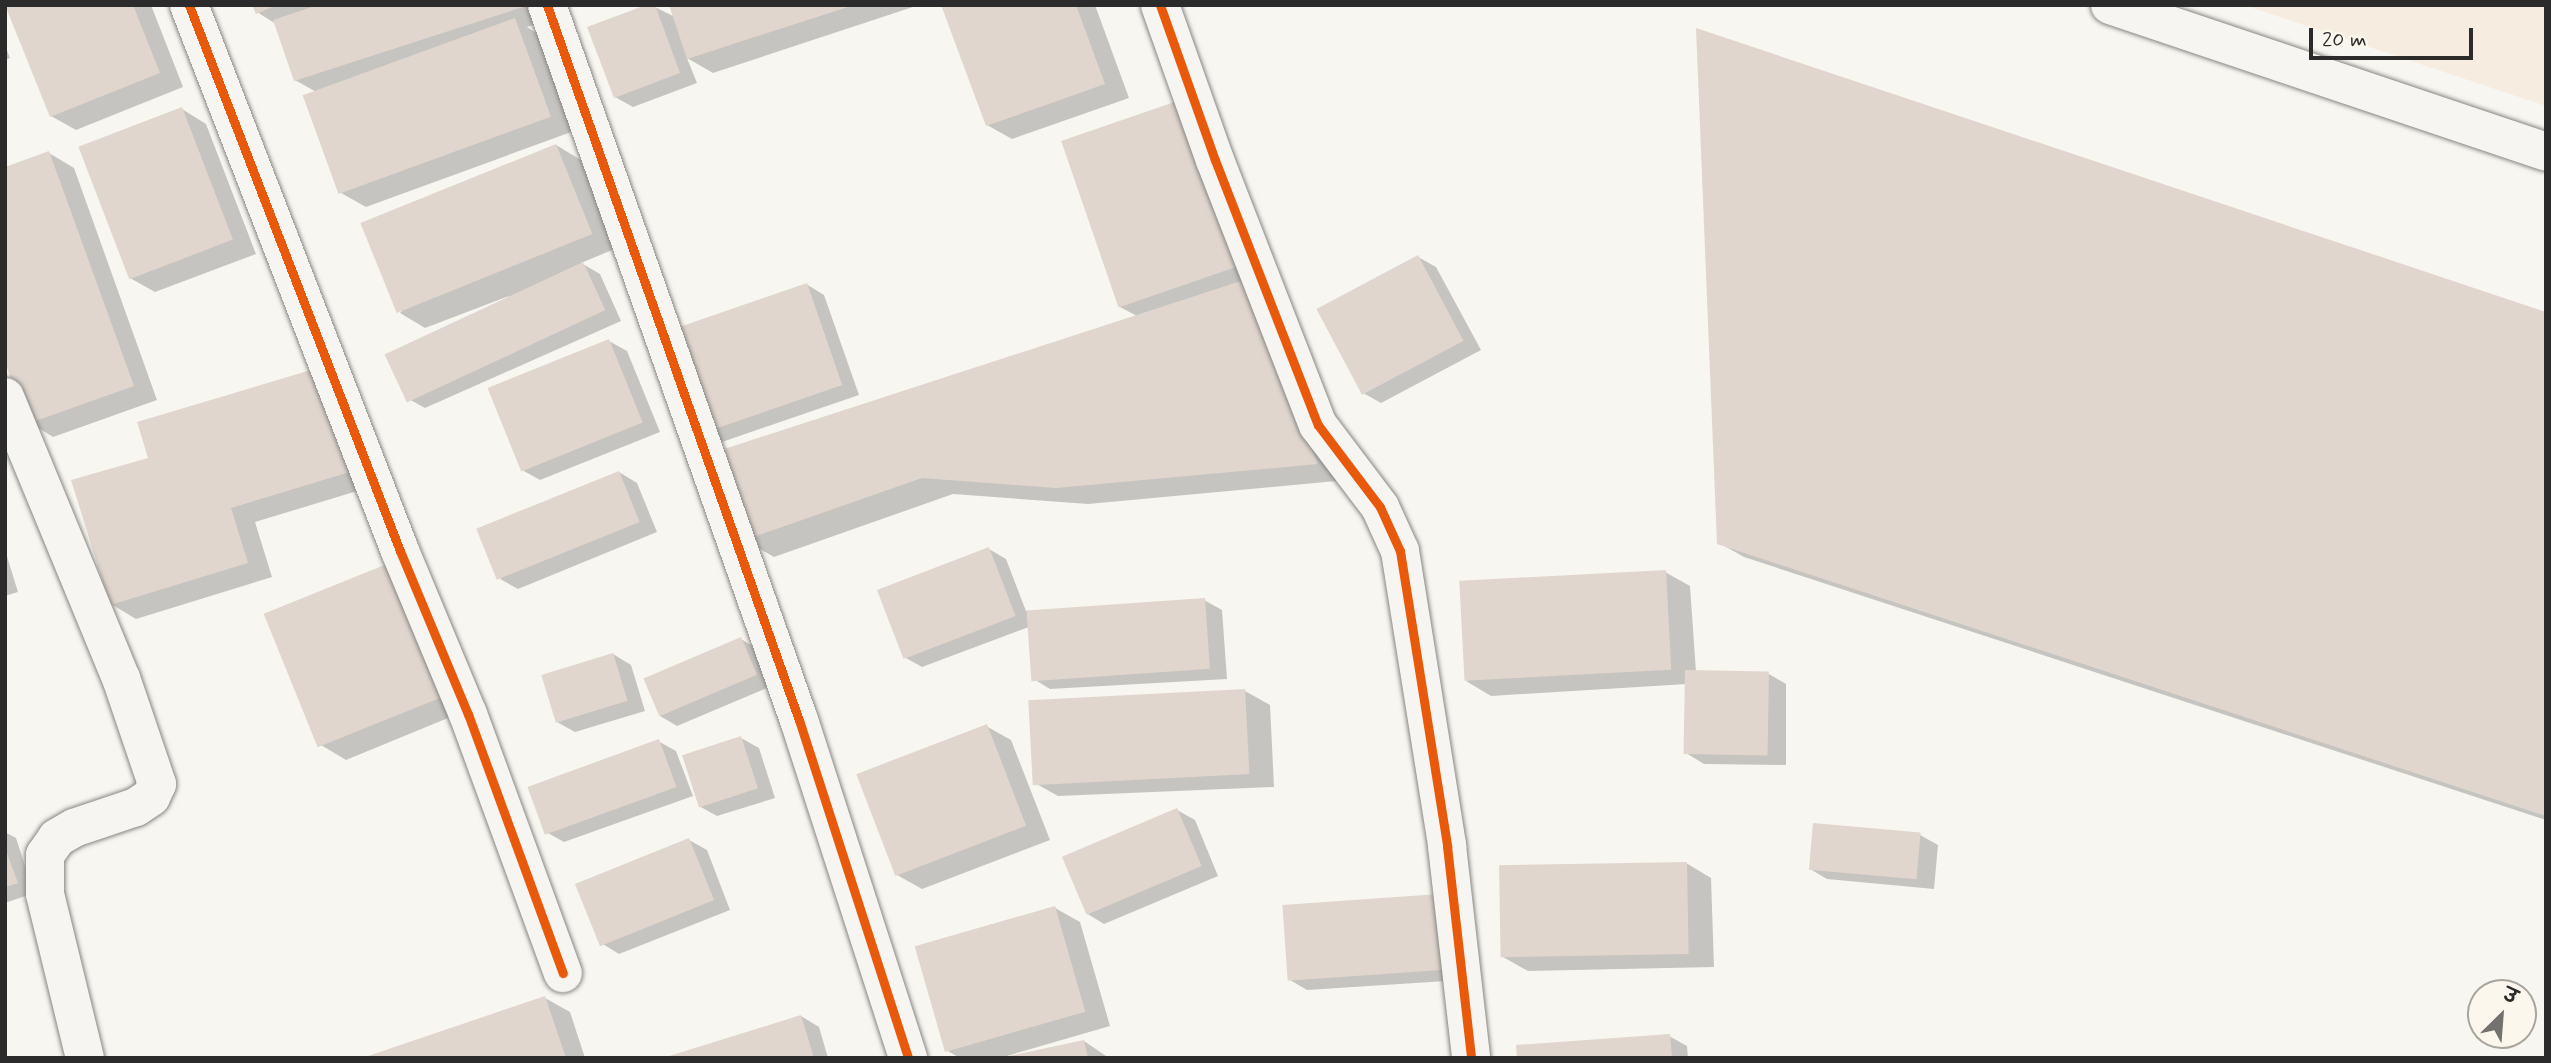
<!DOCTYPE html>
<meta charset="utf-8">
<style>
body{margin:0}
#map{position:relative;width:2551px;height:1063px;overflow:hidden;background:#f8f6f0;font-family:Mynerve,"Playpen Sans Deva",sans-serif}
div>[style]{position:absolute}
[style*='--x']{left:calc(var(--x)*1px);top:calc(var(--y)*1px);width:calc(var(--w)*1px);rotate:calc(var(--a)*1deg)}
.built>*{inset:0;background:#f6ece0}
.shadow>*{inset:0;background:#0003}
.building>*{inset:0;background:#e0d6cd;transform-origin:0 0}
.roads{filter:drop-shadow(0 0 2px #878684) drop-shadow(0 0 2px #878684)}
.minor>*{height:38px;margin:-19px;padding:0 19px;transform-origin:19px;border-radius:19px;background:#f6f5f1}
.cycleway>*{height:9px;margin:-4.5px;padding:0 4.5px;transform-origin:4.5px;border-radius:4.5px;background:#e8590c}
span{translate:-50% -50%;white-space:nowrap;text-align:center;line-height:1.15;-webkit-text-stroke:5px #fbf7ec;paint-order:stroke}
.frame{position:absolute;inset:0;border:7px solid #2b2b2b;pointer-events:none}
.north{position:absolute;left:2467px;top:979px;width:70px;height:70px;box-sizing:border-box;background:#fbf7ec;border:2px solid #a8a59f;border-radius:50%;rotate:25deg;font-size:19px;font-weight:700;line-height:28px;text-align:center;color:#2b2b2b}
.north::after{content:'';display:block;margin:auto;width:24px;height:32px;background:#737270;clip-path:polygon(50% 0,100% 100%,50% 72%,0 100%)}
.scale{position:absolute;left:2309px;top:28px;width:164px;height:32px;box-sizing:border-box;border:4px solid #2b2b2b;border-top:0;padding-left:9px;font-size:21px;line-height:24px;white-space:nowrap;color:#2b2b2b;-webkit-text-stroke:5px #fbf7ec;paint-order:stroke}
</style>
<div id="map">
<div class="built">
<i style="clip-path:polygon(2244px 5px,2546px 5px,2546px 106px)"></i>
</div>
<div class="shadow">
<i style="clip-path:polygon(6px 5px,151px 5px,183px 87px,76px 130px,51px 116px)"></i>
<i style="clip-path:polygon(254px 5px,541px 5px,546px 21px,527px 27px,539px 35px,574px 131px,366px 207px,341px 193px,318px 93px,295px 80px,276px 24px,257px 12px)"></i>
<i style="clip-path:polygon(651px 5px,675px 17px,671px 5px,919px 5px,713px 73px,687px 58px,697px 83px,633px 107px,615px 97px)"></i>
<i style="clip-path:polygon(943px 5px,1095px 5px,1129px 98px,1012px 139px,987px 125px)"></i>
<i style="clip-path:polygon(5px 45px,10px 58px,5px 60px)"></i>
<i style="clip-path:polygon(1185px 100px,1347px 480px,1088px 504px,953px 494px,774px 557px,744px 540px,1137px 316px,1120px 307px)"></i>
<i style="clip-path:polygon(182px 109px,206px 124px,256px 254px,155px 292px,130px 278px)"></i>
<i style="clip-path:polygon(556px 145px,581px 160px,617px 248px,581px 263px,600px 274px,621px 321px,425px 408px,407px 398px,509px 296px,425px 328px,400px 313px)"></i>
<i style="clip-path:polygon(49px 153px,74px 168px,157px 400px,53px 437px,29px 422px)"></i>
<i style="clip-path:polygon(1418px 257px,1436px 267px,1481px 350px,1381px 403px,1363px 393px)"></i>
<i style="clip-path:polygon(806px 284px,824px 295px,859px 395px,722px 442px,704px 432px)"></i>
<i style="clip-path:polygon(2546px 314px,2546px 820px,1744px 557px,1719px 543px)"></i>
<i style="clip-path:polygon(609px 341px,627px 351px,660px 432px,540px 480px,522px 470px)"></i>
<i style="clip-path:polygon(321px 369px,377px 485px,255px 522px,272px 577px,136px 619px,111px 604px,150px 459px)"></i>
<i style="clip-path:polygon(619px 472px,637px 483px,657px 532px,518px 589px,500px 579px)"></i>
<i style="clip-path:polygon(989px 549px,1006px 559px,1026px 611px,1204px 600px,1222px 610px,1227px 679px,1050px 689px,1032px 678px,1029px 627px,922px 667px,904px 657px)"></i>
<i style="clip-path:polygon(5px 550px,18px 592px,5px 596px)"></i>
<i style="clip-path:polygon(386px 566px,465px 711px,346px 760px,321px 745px)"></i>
<i style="clip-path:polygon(1665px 572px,1690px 586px,1696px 672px,1769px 674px,1786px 684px,1786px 765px,1704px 764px,1686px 753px,1687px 684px,1491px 696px,1466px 681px)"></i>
<i style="clip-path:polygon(741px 639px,759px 650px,774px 685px,677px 726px,660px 716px)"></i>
<i style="clip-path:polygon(613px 654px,631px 665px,645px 711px,575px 732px,557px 722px)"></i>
<i style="clip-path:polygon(1245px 691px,1270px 705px,1274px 787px,1058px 796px,1033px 782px)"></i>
<i style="clip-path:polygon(986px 726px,1011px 740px,1050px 840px,922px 889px,897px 875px)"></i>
<i style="clip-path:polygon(741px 738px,759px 748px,775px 798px,717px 816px,699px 806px)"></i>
<i style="clip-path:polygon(658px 741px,676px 751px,693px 796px,564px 842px,546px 832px)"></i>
<i style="clip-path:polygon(1177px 810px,1195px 820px,1218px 876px,1104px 924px,1086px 913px)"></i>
<i style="clip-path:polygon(5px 832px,16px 838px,34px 893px,5px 903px)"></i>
<i style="clip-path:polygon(1920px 835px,1938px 845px,1934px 889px,1827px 879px,1810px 869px)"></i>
<i style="clip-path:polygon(689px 840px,707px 850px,730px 910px,619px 954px,601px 943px)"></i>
<i style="clip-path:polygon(1686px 863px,1711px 878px,1714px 967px,1528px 971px,1503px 957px)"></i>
<i style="clip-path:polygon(1456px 906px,1462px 980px,1307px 990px,1290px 980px)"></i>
<i style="clip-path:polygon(1055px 908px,1080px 922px,1110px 1026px,1000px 1058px,960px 1058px,946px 1050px)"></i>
<i style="clip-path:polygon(545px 998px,570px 1012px,585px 1058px,369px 1058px)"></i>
<i style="clip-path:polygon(801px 1016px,819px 1027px,828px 1058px,670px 1058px)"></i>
<i style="clip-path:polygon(1669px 1036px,1687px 1046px,1688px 1058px,1518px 1058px)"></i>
<i style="clip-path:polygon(1084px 1041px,1109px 1058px,1007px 1058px)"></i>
</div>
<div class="building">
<i style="clip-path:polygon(5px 5px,133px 5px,160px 73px,50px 117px)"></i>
<i style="clip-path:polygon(252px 5px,277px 5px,256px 14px)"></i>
<i style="clip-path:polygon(318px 5px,526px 5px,526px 6px,294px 81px,273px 20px)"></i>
<i style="clip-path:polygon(646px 5px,655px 5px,680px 73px,614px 98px,587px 27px)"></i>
<i style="clip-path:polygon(669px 5px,851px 5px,851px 6px,687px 59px)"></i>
<i style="clip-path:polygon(941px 5px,1076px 5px,1105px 84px,986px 126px)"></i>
<i style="left:515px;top:18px;width:105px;height:226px;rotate:70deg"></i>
<i style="clip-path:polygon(1696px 28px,2546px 312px,2546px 816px,1717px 544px)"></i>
<i style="left:1186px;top:98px;width:176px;height:132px;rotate:71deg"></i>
<i style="left:182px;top:107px;width:142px;height:111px;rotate:69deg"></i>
<i style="left:556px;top:144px;width:97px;height:211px;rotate:68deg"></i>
<i style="clip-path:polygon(49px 151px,134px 386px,27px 424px,5px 362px,5px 167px)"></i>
<i style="left:1418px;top:255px;width:97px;height:115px;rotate:62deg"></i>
<i style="left:583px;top:262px;width:53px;height:219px;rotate:65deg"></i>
<i style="clip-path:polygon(1241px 281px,1318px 464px,1056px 488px,922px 478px,742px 541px,712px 453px)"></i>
<i style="left:807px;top:283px;width:108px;height:148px;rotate:71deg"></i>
<i style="left:609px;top:339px;width:90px;height:131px;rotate:68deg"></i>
<i style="clip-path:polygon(321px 367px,353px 471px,231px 508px,248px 563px,110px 605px,71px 480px,148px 458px,137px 422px)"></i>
<i style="left:619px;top:471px;width:55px;height:154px;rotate:68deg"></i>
<i style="left:989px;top:547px;width:74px;height:120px;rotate:69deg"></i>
<i style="left:387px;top:564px;width:144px;height:133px;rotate:68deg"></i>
<i style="left:1666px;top:570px;width:100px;height:207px;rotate:87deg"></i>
<i style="left:1205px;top:598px;width:71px;height:179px;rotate:86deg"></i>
<i style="left:741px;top:637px;width:41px;height:106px;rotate:67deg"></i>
<i style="left:613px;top:653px;width:50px;height:75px;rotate:73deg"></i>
<i style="left:1685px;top:670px;width:84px;height:84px;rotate:1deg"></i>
<i style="left:1245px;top:689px;width:85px;height:217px;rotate:87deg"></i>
<i style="left:987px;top:724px;width:109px;height:140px;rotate:69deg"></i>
<i style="left:741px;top:736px;width:55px;height:62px;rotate:72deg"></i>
<i style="left:659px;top:739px;width:51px;height:140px;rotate:70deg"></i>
<i style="left:1177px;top:808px;width:63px;height:125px;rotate:67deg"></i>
<i style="left:1813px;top:823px;width:108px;height:47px;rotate:5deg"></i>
<i style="left:689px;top:838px;width:67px;height:123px;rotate:68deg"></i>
<i style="clip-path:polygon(5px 848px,18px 883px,5px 887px)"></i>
<i style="left:1687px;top:862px;width:92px;height:188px;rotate:89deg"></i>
<i style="left:1439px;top:894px;width:76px;height:157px;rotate:86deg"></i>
<i style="left:1055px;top:906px;width:110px;height:146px;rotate:74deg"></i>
<i style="clip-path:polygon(545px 996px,566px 1058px,365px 1058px,365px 1057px)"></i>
<i style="clip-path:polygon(801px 1015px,814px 1058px,666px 1058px,666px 1057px)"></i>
<i style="clip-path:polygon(1670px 1034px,1672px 1058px,1517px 1058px,1516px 1045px)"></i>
<i style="clip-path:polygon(1084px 1040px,1088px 1058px,1004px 1058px,1004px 1057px)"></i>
</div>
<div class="roads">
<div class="minor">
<i style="--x:189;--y:5;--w:585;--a:68.87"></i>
<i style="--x:400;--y:551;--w:177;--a:67.4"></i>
<i style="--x:468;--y:714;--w:276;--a:69.9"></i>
<i style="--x:547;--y:5;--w:758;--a:70.59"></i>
<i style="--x:799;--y:720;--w:355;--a:72.1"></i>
<i style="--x:1160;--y:5;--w:164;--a:70.5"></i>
<i style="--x:1215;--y:160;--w:284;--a:68.8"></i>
<i style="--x:1318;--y:425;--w:103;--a:52.9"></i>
<i style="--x:1380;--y:507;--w:48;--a:65.6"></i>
<i style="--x:1400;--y:551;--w:299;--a:80.9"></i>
<i style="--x:1447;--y:846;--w:213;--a:83.5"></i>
<i style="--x:2110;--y:5;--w:460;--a:18.6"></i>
<i style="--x:5;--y:397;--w:304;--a:67.6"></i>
<i style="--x:121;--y:678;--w:112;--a:71.2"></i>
<i style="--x:157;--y:784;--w:14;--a:115"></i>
<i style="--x:151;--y:797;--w:18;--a:146"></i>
<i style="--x:136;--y:807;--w:65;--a:161.3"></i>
<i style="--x:74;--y:828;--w:20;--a:150"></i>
<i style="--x:57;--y:838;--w:21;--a:125"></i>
<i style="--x:45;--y:855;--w:39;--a:90"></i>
<i style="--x:45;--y:894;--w:169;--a:76.3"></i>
</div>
</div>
<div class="cycleway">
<i style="--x:189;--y:5;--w:585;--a:68.87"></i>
<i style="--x:400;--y:551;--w:177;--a:67.4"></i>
<i style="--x:468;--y:714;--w:276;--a:69.9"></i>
<i style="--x:547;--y:5;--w:758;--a:70.59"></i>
<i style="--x:799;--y:720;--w:355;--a:72.1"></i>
<i style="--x:1160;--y:5;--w:164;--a:70.5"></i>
<i style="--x:1215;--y:160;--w:284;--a:68.8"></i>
<i style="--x:1318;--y:425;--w:103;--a:52.9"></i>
<i style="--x:1380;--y:507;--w:48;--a:65.6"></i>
<i style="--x:1400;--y:551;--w:299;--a:80.9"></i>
<i style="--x:1447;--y:846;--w:213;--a:83.5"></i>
</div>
<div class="frame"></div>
<div class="north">उ</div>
<div class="scale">20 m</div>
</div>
